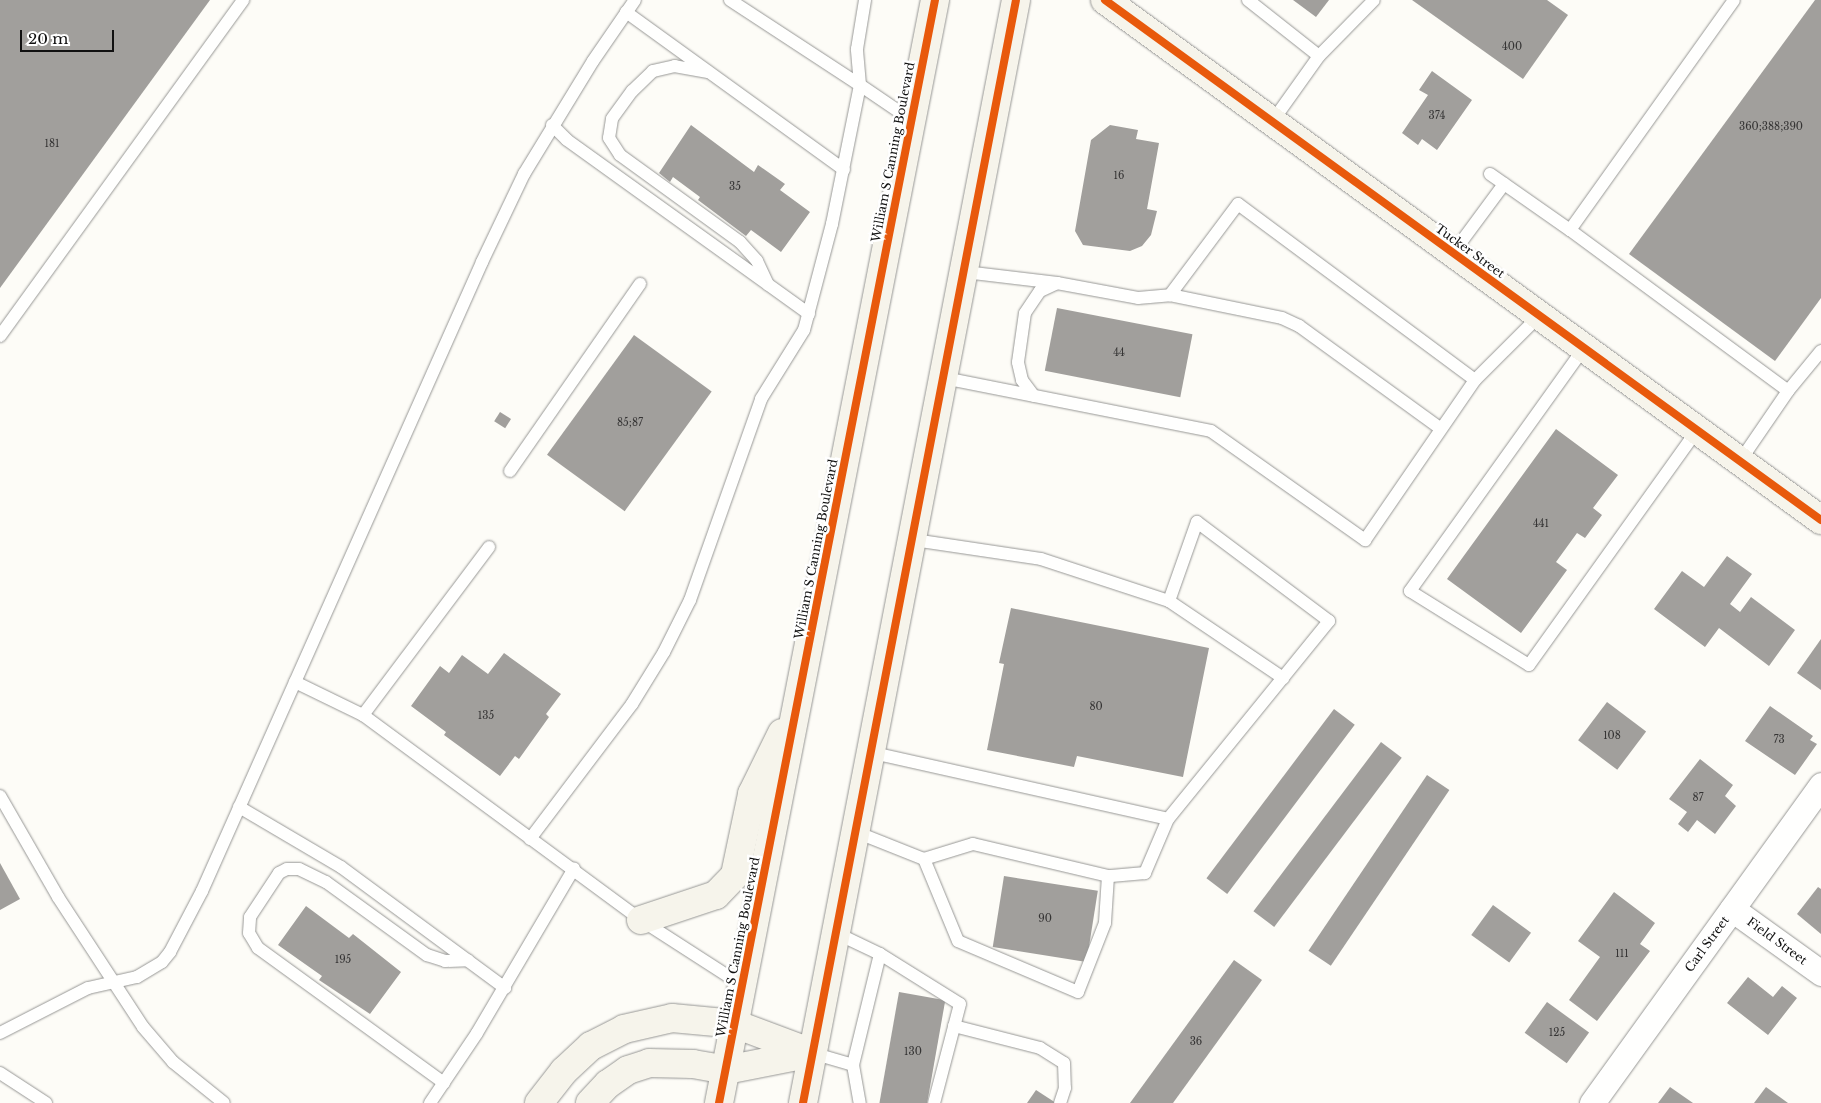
<!DOCTYPE html>
<style>
body{margin:0}
#map{position:relative;width:1821px;height:1103px;overflow:hidden;background:#fdfcf7;font-family:"Libre Baskerville",serif}
div>[style]{position:absolute}
[style*='--x']{left:calc(var(--x)*1px);top:calc(var(--y)*1px);width:calc(var(--w)*1px);rotate:calc(var(--a)*1deg)}
.building>*{inset:0;background:#a19f9c;transform-origin:0 0}
.roads{filter:drop-shadow(0 0 1px #979795) drop-shadow(0 0 1px #979795)}
.lane>*{height:12px;margin:-6px;padding:0 6px;transform-origin:6px;border-radius:6px;background:#fffffe}
.street>*{height:25px;margin:-12.5px;padding:0 12.5px;transform-origin:12.5px;border-radius:12.5px;background:#fffffe}
.secondary>*{height:28px;margin:-14px;padding:0 14px;transform-origin:14px;border-radius:14px;background:#f6f4eb}
.cycleway>*{height:8px;margin:-4px;padding:0 4px;transform-origin:4px;border-radius:4px;background:#e8590c}
span{translate:-50% -50%;white-space:nowrap;text-align:center;line-height:1.15;-webkit-text-stroke:5px #fff;paint-order:stroke}
.number-label{font-size:10px;color:#353434}
.number-label span{-webkit-text-stroke-width:0}
.street-label{font-size:12px;color:#111}
.scale{position:absolute;left:20px;top:30px;width:94px;height:22px;box-sizing:border-box;border:2px solid #111;border-top:0;padding-left:6px;font-size:15px;line-height:18px;white-space:nowrap;color:#111;-webkit-text-stroke:4px #fff;paint-order:stroke}
</style>
<div id="map">
<div class="building">
<i style="clip-path:polygon(0 0,210px 0,0 288px)"></i>
<i style="clip-path:polygon(1293px 0,1329px 0,1316px 17px)"></i>
<i style="clip-path:polygon(1412px 0,1547px 0,1568px 15px,1523px 79px)"></i>
<i style="clip-path:polygon(1815px 0,1821px 0,1821px 298px,1775px 361px,1629px 254px)"></i>
<i style="clip-path:polygon(1432px 71px,1472px 100px,1437px 150px,1422px 139px,1418px 145px,1402px 133px,1428px 95px,1419px 90px)"></i>
<i style="clip-path:polygon(691px 125px,754px 172px,758px 165px,785px 184px,780px 190px,810px 212px,781px 252px,751px 230px,746px 236px,698px 200px,700px 197px,673px 177px,670px 182px,659px 173px)"></i>
<i style="clip-path:polygon(1110px 125px,1138px 130px,1136px 139px,1159px 143px,1147px 209px,1157px 211px,1151px 235px,1142px 246px,1130px 251px,1083px 245px,1075px 231px,1091px 140px)"></i>
<i style="left:1057px;top:308px;width:138px;height:64px;rotate:11deg"></i>
<i style="left:634px;top:335px;width:96px;height:148px;rotate:36deg"></i>
<i style="left:500px;top:412px;width:13px;height:11px;rotate:32deg"></i>
<i style="clip-path:polygon(1556px 429px,1618px 475px,1593px 508px,1602px 515px,1585px 538px,1577px 533px,1556px 562px,1567px 570px,1521px 633px,1447px 579px)"></i>
<i style="clip-path:polygon(1727px 556px,1752px 574px,1730px 604px,1740px 612px,1751px 597px,1795px 630px,1769px 666px,1719px 628px,1705px 647px,1654px 609px,1682px 571px,1704px 587px)"></i>
<i style="clip-path:polygon(1011px 608px,1209px 648px,1183px 777px,1077px 756px,1074px 767px,987px 750px,1004px 664px,999px 663px)"></i>
<i style="clip-path:polygon(1821px 639px,1821px 690px,1797px 673px)"></i>
<i style="clip-path:polygon(504px 653px,561px 694px,546px 714px,549px 717px,519px 759px,515px 756px,500px 776px,444px 735px,446px 732px,411px 706px,440px 666px,449px 673px,462px 655px,488px 674px)"></i>
<i style="left:1607px;top:702px;width:49px;height:48px;rotate:37deg"></i>
<i style="clip-path:polygon(1770px 706px,1813px 736px,1810px 740px,1817px 744px,1795px 775px,1745px 741px)"></i>
<i style="left:1334px;top:709px;width:26px;height:212px;rotate:37deg"></i>
<i style="left:1381px;top:742px;width:26px;height:212px;rotate:37deg"></i>
<i style="clip-path:polygon(1700px 759px,1733px 785px,1725px 796px,1736px 806px,1715px 834px,1697px 820px,1688px 832px,1678px 824px,1687px 812px,1669px 799px)"></i>
<i style="left:1427px;top:775px;width:27px;height:212px;rotate:34deg"></i>
<i style="clip-path:polygon(0 863px,20px 899px,0 910px)"></i>
<i style="left:1004px;top:876px;width:95px;height:72px;rotate:9deg"></i>
<i style="clip-path:polygon(1818px 887px,1821px 889px,1821px 934px,1797px 914px)"></i>
<i style="clip-path:polygon(1614px 892px,1655px 923px,1640px 944px,1650px 951px,1597px 1021px,1569px 1000px,1600px 957px,1578px 941px)"></i>
<i style="left:1493px;top:905px;width:47px;height:37px;rotate:36deg"></i>
<i style="clip-path:polygon(306px 906px,349px 938px,353px 934px,401px 972px,370px 1014px,319px 980px,322px 976px,278px 945px)"></i>
<i style="clip-path:polygon(1234px 960px,1262px 980px,1173px 1103px,1130px 1103px)"></i>
<i style="clip-path:polygon(1748px 977px,1773px 997px,1782px 986px,1797px 998px,1768px 1035px,1727px 1003px)"></i>
<i style="left:899px;top:992px;width:47px;height:113px;rotate:10deg"></i>
<i style="left:1547px;top:1002px;width:52px;height:38px;rotate:36deg"></i>
<i style="clip-path:polygon(1670px 1087px,1693px 1103px,1658px 1103px)"></i>
<i style="clip-path:polygon(1766px 1087px,1788px 1103px,1754px 1103px)"></i>
<i style="clip-path:polygon(1036px 1090px,1056px 1103px,1027px 1103px)"></i>
</div>
<div class="roads">
<div class="lane">
<i style="--x:730;--y:0;--w:155;--a:33.2"></i>
<i style="--x:1248;--y:0;--w:90;--a:38.3"></i>
<i style="--x:1319;--y:56;--w:81;--a:125.5"></i>
<i style="--x:626;--y:12;--w:269;--a:35.9"></i>
<i style="--x:1319;--y:56;--w:78;--a:-45.5"></i>
<i style="--x:708;--y:72;--w:34;--a:-170"></i>
<i style="--x:675;--y:66;--w:23;--a:167"></i>
<i style="--x:653;--y:71;--w:29;--a:136"></i>
<i style="--x:632;--y:91;--w:34;--a:126"></i>
<i style="--x:612;--y:119;--w:19;--a:99"></i>
<i style="--x:609;--y:138;--w:20;--a:57"></i>
<i style="--x:620;--y:155;--w:148;--a:35.9"></i>
<i style="--x:740;--y:242;--w:25;--a:48"></i>
<i style="--x:757;--y:261;--w:26;--a:65"></i>
<i style="--x:860;--y:85;--w:36;--a:-95"></i>
<i style="--x:857;--y:49;--w:50;--a:-80.7"></i>
<i style="--x:552;--y:125;--w:21;--a:45"></i>
<i style="--x:567;--y:140;--w:298;--a:35.7"></i>
<i style="--x:1490;--y:174;--w:98;--a:35"></i>
<i style="--x:1570;--y:230;--w:282;--a:-54.5"></i>
<i style="--x:1570;--y:230;--w:271;--a:36.4"></i>
<i style="--x:1788;--y:391;--w:85;--a:124.4"></i>
<i style="--x:1453;--y:253;--w:86;--a:-53.5"></i>
<i style="--x:965;--y:272;--w:93;--a:6.8"></i>
<i style="--x:1057;--y:283;--w:82;--a:10.5"></i>
<i style="--x:1138;--y:298;--w:32;--a:-5"></i>
<i style="--x:1170;--y:295;--w:114;--a:11.6"></i>
<i style="--x:1282;--y:318;--w:19;--a:25"></i>
<i style="--x:1299;--y:326;--w:174;--a:35.9"></i>
<i style="--x:0;--y:336;--w:415;--a:-54.1"></i>
<i style="--x:1584;--y:348;--w:299;--a:125.6"></i>
<i style="--x:1410;--y:591;--w:140;--a:31.9"></i>
<i style="--x:1529;--y:665;--w:289;--a:-54.4"></i>
<i style="--x:944;--y:378;--w:272;--a:11.2"></i>
<i style="--x:1211;--y:431;--w:189;--a:35.3"></i>
<i style="--x:1365;--y:540;--w:194;--a:-55.5"></i>
<i style="--x:1475;--y:380;--w:295;--a:-143.4"></i>
<i style="--x:1238;--y:204;--w:114;--a:126.8"></i>
<i style="--x:1475;--y:380;--w:91;--a:-45"></i>
<i style="--x:1788;--y:391;--w:52;--a:-50.5"></i>
<i style="--x:1034;--y:396;--w:20;--a:-127"></i>
<i style="--x:1022;--y:380;--w:18;--a:-103"></i>
<i style="--x:1018;--y:362;--w:49;--a:-81.9"></i>
<i style="--x:1025;--y:313;--w:27;--a:-56"></i>
<i style="--x:1040;--y:291;--w:19;--a:-25"></i>
<i style="--x:510;--y:471;--w:228;--a:-55.2"></i>
<i style="--x:914;--y:540;--w:128;--a:8.5"></i>
<i style="--x:1041;--y:559;--w:135;--a:18.2"></i>
<i style="--x:1169;--y:601;--w:84;--a:-70.5"></i>
<i style="--x:1197;--y:522;--w:165;--a:36.9"></i>
<i style="--x:1329;--y:621;--w:255;--a:129.1"></i>
<i style="--x:1168;--y:819;--w:59;--a:113.1"></i>
<i style="--x:1145;--y:873;--w:37;--a:175"></i>
<i style="--x:1169;--y:601;--w:138;--a:34"></i>
<i style="--x:295;--y:682;--w:76;--a:25.9"></i>
<i style="--x:363;--y:715;--w:345;--a:36.4"></i>
<i style="--x:641;--y:920;--w:120;--a:32.8"></i>
<i style="--x:363;--y:715;--w:210;--a:-53.1"></i>
<i style="--x:873;--y:753;--w:302;--a:12.6"></i>
<i style="--x:0;--y:796;--w:116;--a:60.1"></i>
<i style="--x:58;--y:897;--w:155;--a:56.8"></i>
<i style="--x:143;--y:1027;--w:46;--a:49.4"></i>
<i style="--x:173;--y:1062;--w:65;--a:38.8"></i>
<i style="--x:239;--y:807;--w:118;--a:30.5"></i>
<i style="--x:341;--y:867;--w:204;--a:36.4"></i>
<i style="--x:856;--y:832;--w:73;--a:21.7"></i>
<i style="--x:924;--y:859;--w:51;--a:-17"></i>
<i style="--x:973;--y:844;--w:139;--a:13.3"></i>
<i style="--x:1108;--y:876;--w:47;--a:93.7"></i>
<i style="--x:1105;--y:923;--w:74;--a:111.4"></i>
<i style="--x:1078;--y:992;--w:130;--a:-157"></i>
<i style="--x:958;--y:941;--w:89;--a:-112.5"></i>
<i style="--x:530;--y:839;--w:169;--a:-52.9"></i>
<i style="--x:632;--y:704;--w:61;--a:-58.4"></i>
<i style="--x:664;--y:652;--w:58;--a:-63.4"></i>
<i style="--x:690;--y:600;--w:213;--a:-70.5"></i>
<i style="--x:761;--y:399;--w:81;--a:-58.1"></i>
<i style="--x:804;--y:330;--w:110;--a:-75.2"></i>
<i style="--x:832;--y:224;--w:142;--a:-78.6"></i>
<i style="--x:860;--y:85;--w:60;--a:34.2"></i>
<i style="--x:836;--y:933;--w:49;--a:25.5"></i>
<i style="--x:880;--y:954;--w:114;--a:103.7"></i>
<i style="--x:853;--y:1065;--w:39;--a:80"></i>
<i style="--x:880;--y:954;--w:94;--a:32"></i>
<i style="--x:960;--y:1004;--w:102;--a:104.7"></i>
<i style="--x:954;--y:1026;--w:89;--a:14.3"></i>
<i style="--x:1040;--y:1048;--w:28;--a:32"></i>
<i style="--x:1064;--y:1063;--w:25;--a:88"></i>
<i style="--x:1065;--y:1088;--w:16;--a:108"></i>
<i style="--x:0;--y:1033;--w:99;--a:-27.1"></i>
<i style="--x:88;--y:988;--w:50;--a:-12.7"></i>
<i style="--x:137;--y:977;--w:29;--a:-31"></i>
<i style="--x:162;--y:962;--w:13;--a:-51"></i>
<i style="--x:170;--y:952;--w:69;--a:-62.3"></i>
<i style="--x:202;--y:891;--w:689;--a:-66"></i>
<i style="--x:482;--y:262;--w:98;--a:-64.5"></i>
<i style="--x:524;--y:174;--w:132;--a:-58.6"></i>
<i style="--x:593;--y:61;--w:74;--a:-55.5"></i>
<i style="--x:812;--y:1053;--w:43;--a:16.3"></i>
<i style="--x:0;--y:1073;--w:55;--a:33.1"></i>
<i style="--x:444;--y:1083;--w:230;--a:-144"></i>
<i style="--x:258;--y:948;--w:17;--a:-121"></i>
<i style="--x:249;--y:933;--w:16;--a:-86"></i>
<i style="--x:250;--y:917;--w:53;--a:-56.6"></i>
<i style="--x:279;--y:873;--w:9;--a:-27"></i>
<i style="--x:287;--y:869;--w:12;--a:0"></i>
<i style="--x:299;--y:869;--w:30;--a:26"></i>
<i style="--x:326;--y:882;--w:125;--a:35.9"></i>
<i style="--x:427;--y:955;--w:19;--a:18"></i>
<i style="--x:445;--y:961;--w:23;--a:-2"></i>
<i style="--x:430;--y:1103;--w:84;--a:-56.1"></i>
<i style="--x:477;--y:1033;--w:191;--a:-59.5"></i>
</div>
<div class="street">
<i style="--x:1732;--y:909;--w:110;--a:35.7"></i>
<i style="--x:1592;--y:1103;--w:392;--a:-54.2"></i>
</div>
<div class="secondary">
<i style="--x:1105;--y:0;--w:885;--a:35.99"></i>
<i style="--x:641;--y:920;--w:79;--a:-18.4"></i>
<i style="--x:716;--y:895;--w:28;--a:-46"></i>
<i style="--x:735;--y:875;--w:83;--a:-78.1"></i>
<i style="--x:752;--y:794;--w:68;--a:-63.8"></i>
<i style="--x:539;--y:1103;--w:41;--a:-52"></i>
<i style="--x:564;--y:1071;--w:37;--a:-43"></i>
<i style="--x:591;--y:1046;--w:37;--a:-27"></i>
<i style="--x:624;--y:1029;--w:49;--a:-12.9"></i>
<i style="--x:672;--y:1018;--w:63;--a:5.4"></i>
<i style="--x:735;--y:1024;--w:82;--a:20.6"></i>
<i style="--x:590;--y:1103;--w:26;--a:-47"></i>
<i style="--x:608;--y:1084;--w:24;--a:-35"></i>
<i style="--x:628;--y:1070;--w:22;--a:-18"></i>
<i style="--x:649;--y:1063;--w:44;--a:1.3"></i>
<i style="--x:693;--y:1064;--w:34;--a:10"></i>
<i style="--x:726;--y:1070;--w:88;--a:-11.2"></i>
<i style="--x:719;--y:1103;--w:1124;--a:-78.92"></i>
<i style="--x:803;--y:1103;--w:1123;--a:-79.07"></i>
</div>
</div>
<div class="cycleway">
<i style="--x:1105;--y:0;--w:885;--a:35.99"></i>
<i style="--x:719;--y:1103;--w:1124;--a:-78.92"></i>
<i style="--x:803;--y:1103;--w:1123;--a:-79.07"></i>
</div>
<div class="number-label">
<span style="left:1512px;top:47px">400</span>
<span style="left:1437px;top:116px">374</span>
<span style="left:1771px;top:127px">360;388;390</span>
<span style="left:52px;top:144px">181</span>
<span style="left:1119px;top:176px">16</span>
<span style="left:735px;top:187px">35</span>
<span style="left:1119px;top:353px">44</span>
<span style="left:630px;top:423px">85;87</span>
<span style="left:1541px;top:524px">441</span>
<span style="left:1096px;top:707px">80</span>
<span style="left:486px;top:716px">135</span>
<span style="left:1612px;top:736px">108</span>
<span style="left:1779px;top:740px">73</span>
<span style="left:1698px;top:798px">87</span>
<span style="left:1045px;top:919px">90</span>
<span style="left:1622px;top:954px">111</span>
<span style="left:343px;top:960px">195</span>
<span style="left:1557px;top:1033px">125</span>
<span style="left:1196px;top:1042px">36</span>
<span style="left:913px;top:1052px">130</span>
</div>
<div class="street-label">
<span style="left:893px;top:152px;rotate:-79deg">William S Canning Boulevard</span>
<span style="left:1470px;top:251px;rotate:36deg">Tucker Street</span>
<span style="left:816px;top:549px;rotate:-79deg">William S Canning Boulevard</span>
<span style="left:1777px;top:941px;rotate:36deg">Field Street</span>
<span style="left:1707px;top:944px;rotate:-54deg">Carl Street</span>
<span style="left:738px;top:947px;rotate:-79deg">William S Canning Boulevard</span>
</div>
<div class="scale">20 m</div>
</div>
